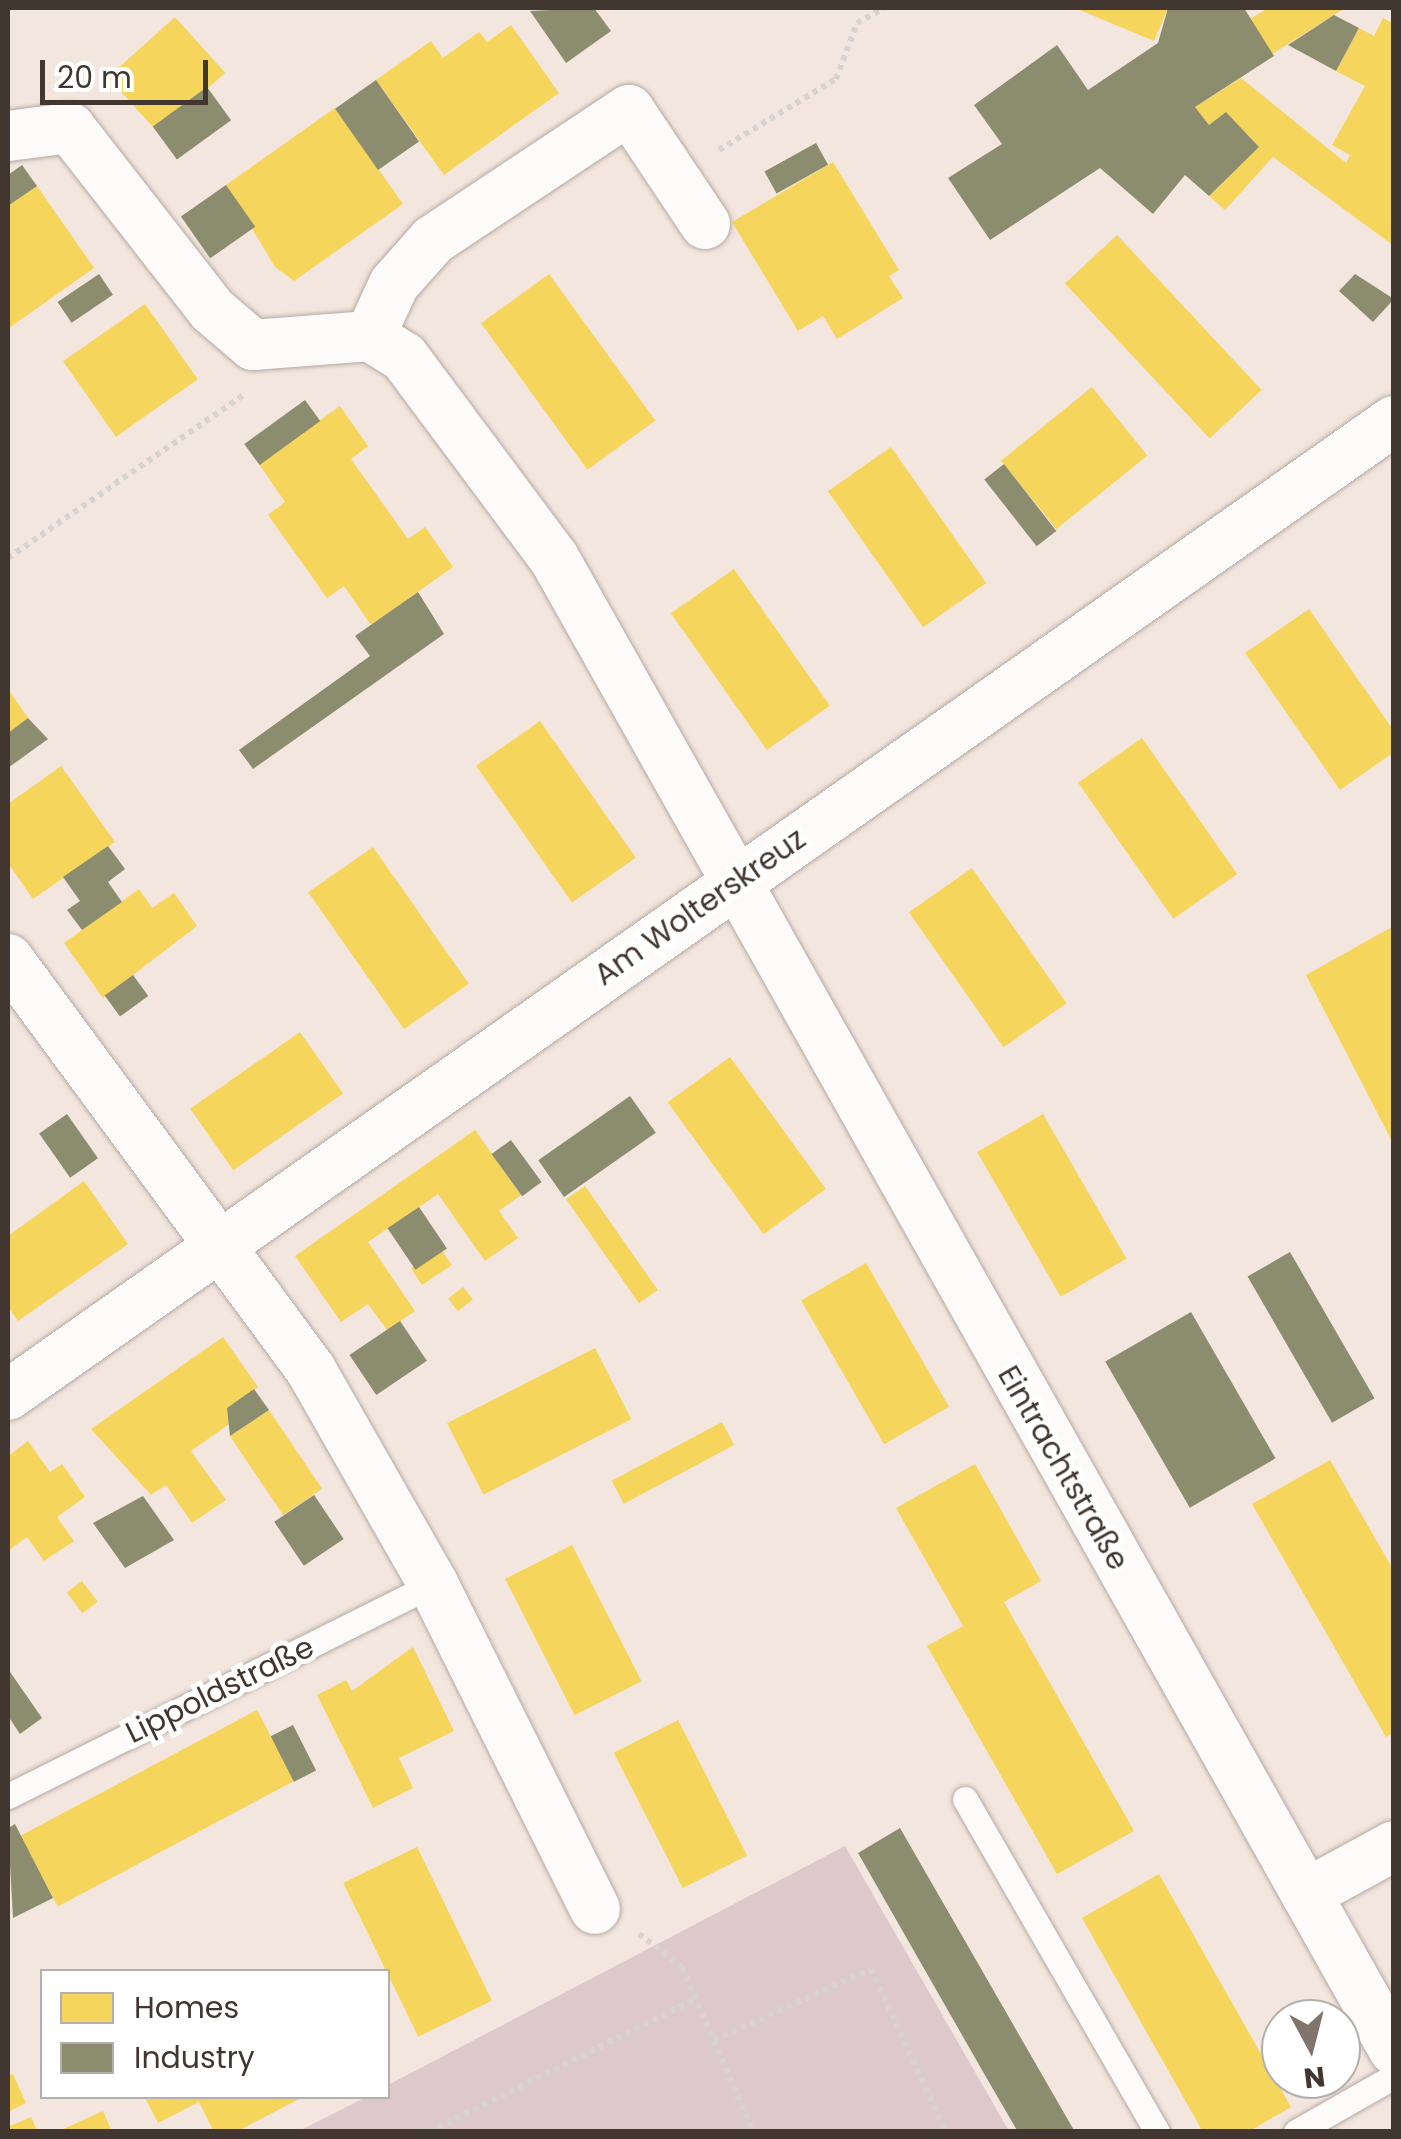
<!DOCTYPE html>
<meta charset="utf-8">
<style>
body{margin:0}
#map{position:relative;width:1401px;height:2139px;overflow:hidden;background:#f3e6de;font-family:Poppins,sans-serif}
div>[style]{position:absolute}
[style*='--x']{left:calc(var(--x)*1px);top:calc(var(--y)*1px);width:calc(var(--w)*1px);rotate:calc(var(--a)*1deg)}
.green>*{inset:0;background:#ddc8cc}
.homes>*{inset:0;background:#f6d55c;transform-origin:0 0}
.industry>*{inset:0;background:#8c8c6e;transform-origin:0 0}
.path>*{height:6px;margin-top:-3px;transform-origin:0;background:repeating-linear-gradient(90deg,#d7d3d1 0 5px,transparent 0 10px)}
.roads{filter:drop-shadow(0 0 2px #b4aaa3) drop-shadow(0 0 2px #b4aaa3)}
.lane>*{height:25px;margin:-12.5px;padding:0 12.5px;transform-origin:12.5px;border-radius:12.5px;background:#fdfbfa}
.street>*{height:50px;margin:-25px;padding:0 25px;transform-origin:25px;border-radius:25px;background:#fdfbfa}
span{translate:-50% -50%;white-space:nowrap;text-align:center;line-height:1.15;-webkit-text-stroke:10px #fff;paint-order:stroke}
.street-label{font-size:30px;color:#423730}
.frame{position:absolute;inset:0;border:10px solid #423730;pointer-events:none}
.legend{position:absolute;left:40px;top:1969px;width:350px;height:130px;box-sizing:border-box;background:#fff;border:2px solid #b3afac;margin:0;padding:12px 18px;list-style:none;font-size:30px;color:#423730}
.legend li{display:flex;align-items:center;gap:20px;height:50px}
.legend b{width:50px;border:2px solid #b3afac}
.north{position:absolute;left:1261px;top:1999px;width:100px;height:100px;box-sizing:border-box;background:#fff;border:2px solid #b3afac;border-radius:50%;rotate:173deg;font-size:28px;font-weight:700;line-height:40px;text-align:center;color:#423730}
.north::after{content:'';display:block;margin:auto;width:35px;height:45px;background:#80746d;clip-path:polygon(50% 0,100% 100%,50% 72%,0 100%)}
.scale{position:absolute;left:40px;top:60px;width:168px;height:45px;box-sizing:border-box;border:5px solid #423730;border-top:0;padding-left:12px;font-size:30px;line-height:35px;white-space:nowrap;color:#423730;-webkit-text-stroke:8px #fff;paint-order:stroke}
</style>
<div id="map">
<div class="green">
<i style="clip-path:polygon(845px 1846px,1009px 2131px,299px 2131px,366px 2097px,388px 2096px,388px 2085px)"></i>
</div>
<div class="homes">
<i style="clip-path:polygon(1075px 8px,1168px 8px,1154px 41px)"></i>
<i style="clip-path:polygon(1268px 8px,1345px 8px,1272px 54px,1250px 19px)"></i>
<i style="left:175px;top:17px;width:75px;height:90px;rotate:48deg"></i>
<i style="clip-path:polygon(1383px 18px,1394px 24px,1394px 246px,1273px 157px,1225px 210px,1209px 196px,1259px 147px,1226px 112px,1209px 125px,1195px 107px,1241px 78px,1346px 163px,1350px 155px,1332px 145px,1365px 86px,1336px 71px,1359px 28px,1374px 36px)"></i>
<i style="clip-path:polygon(511px 25px,559px 93px,444px 175px,376px 80px,431px 41px,443px 58px,479px 32px,487px 42px)"></i>
<i style="clip-path:polygon(335px 108px,403px 204px,294px 281px,275px 267px,226px 185px)"></i>
<i style="clip-path:polygon(833px 162px,899px 270px,889px 276px,903px 298px,837px 339px,823px 316px,798px 331px,732px 222px)"></i>
<i style="clip-path:polygon(37px 186px,94px 268px,9px 328px,8px 206px)"></i>
<i style="left:1117px;top:235px;width:212px;height:71px;rotate:47deg"></i>
<i style="left:549px;top:274px;width:181px;height:84px;rotate:54deg"></i>
<i style="left:145px;top:304px;width:92px;height:100px;rotate:55deg"></i>
<i style="left:1092px;top:387px;width:88px;height:117px;rotate:51deg"></i>
<i style="clip-path:polygon(340px 406px,368px 446px,351px 459px,408px 539px,425px 527px,453px 567px,371px 625px,344px 586px,327px 598px,298px 557px,268px 515px,285px 502px,259px 464px)"></i>
<i style="left:891px;top:447px;width:166px;height:77px;rotate:55deg"></i>
<i style="left:734px;top:569px;width:167px;height:77px;rotate:55deg"></i>
<i style="clip-path:polygon(1309px 609px,1394px 731px,1394px 752px,1340px 790px,1245px 653px)"></i>
<i style="clip-path:polygon(8px 689px,28px 718px,8px 733px)"></i>
<i style="left:540px;top:721px;width:167px;height:78px;rotate:55deg"></i>
<i style="left:1142px;top:738px;width:166px;height:78px;rotate:55deg"></i>
<i style="clip-path:polygon(61px 766px,115px 842px,33px 899px,8px 863px,8px 804px)"></i>
<i style="left:373px;top:847px;width:167px;height:79px;rotate:55deg"></i>
<i style="left:972px;top:868px;width:165px;height:77px;rotate:55deg"></i>
<i style="clip-path:polygon(139px 889px,152px 908px,174px 893px,197px 926px,103px 998px,64px 943px)"></i>
<i style="clip-path:polygon(1390px 928px,1394px 933px,1394px 1145px,1306px 975px)"></i>
<i style="left:300px;top:1032px;width:75px;height:134px;rotate:55deg"></i>
<i style="left:730px;top:1057px;width:163px;height:77px;rotate:54deg"></i>
<i style="left:1043px;top:1114px;width:167px;height:76px;rotate:60deg"></i>
<i style="clip-path:polygon(475px 1130px,521px 1195px,499px 1211px,518px 1238px,485px 1261px,438px 1194px,368px 1242px,415px 1311px,387px 1330px,368px 1304px,341px 1322px,295px 1256px)"></i>
<i style="clip-path:polygon(84px 1181px,128px 1244px,18px 1321px,8px 1307px,8px 1236px)"></i>
<i style="left:585px;top:1186px;width:127px;height:23px;rotate:55deg"></i>
<i style="clip-path:polygon(442px 1251px,452px 1265px,422px 1285px,411px 1268px)"></i>
<i style="left:866px;top:1263px;width:166px;height:75px;rotate:60deg"></i>
<i style="left:463px;top:1287px;width:16px;height:19px;rotate:52deg"></i>
<i style="clip-path:polygon(223px 1337px,258px 1387px,227px 1408px,235px 1420px,191px 1451px,226px 1500px,192px 1523px,166px 1485px,151px 1495px,91px 1429px)"></i>
<i style="left:595px;top:1348px;width:80px;height:166px;rotate:63deg"></i>
<i style="left:269px;top:1410px;width:95px;height:47px;rotate:56deg"></i>
<i style="left:722px;top:1422px;width:26px;height:125px;rotate:62deg"></i>
<i style="clip-path:polygon(28px 1441px,50px 1472px,62px 1464px,85px 1497px,57px 1517px,74px 1541px,44px 1561px,27px 1537px,8px 1551px,8px 1456px)"></i>
<i style="clip-path:polygon(1330px 1460px,1394px 1571px,1394px 1732px,1386px 1737px,1252px 1504px)"></i>
<i style="clip-path:polygon(975px 1464px,1041px 1581px,1004px 1602px,1134px 1831px,1057px 1874px,927px 1646px,963px 1626px,896px 1508px)"></i>
<i style="left:572px;top:1545px;width:153px;height:75px;rotate:63deg"></i>
<i style="left:82px;top:1581px;width:26px;height:19px;rotate:53deg"></i>
<i style="clip-path:polygon(413px 1647px,454px 1731px,399px 1758px,413px 1788px,373px 1808px,317px 1695px,346px 1680px,352px 1691px)"></i>
<i style="left:257px;top:1710px;width:80px;height:268px;rotate:62deg"></i>
<i style="left:678px;top:1720px;width:152px;height:72px;rotate:63deg"></i>
<i style="left:417px;top:1847px;width:171px;height:82px;rotate:64deg"></i>
<i style="clip-path:polygon(1159px 1874px,1291px 2107px,1248px 2132px,1203px 2132px,1082px 1918px)"></i>
<i style="clip-path:polygon(13px 2074px,26px 2103px,8px 2112px,8px 2076px)"></i>
<i style="clip-path:polygon(144px 2096px,305px 2096px,236px 2132px,214px 2132px,199px 2102px,158px 2123px)"></i>
<i style="clip-path:polygon(103px 2111px,112px 2132px,57px 2132px)"></i>
<i style="clip-path:polygon(31px 2117px,38px 2132px,8px 2132px,8px 2127px)"></i>
</div>
<div class="industry">
<i style="clip-path:polygon(594px 8px,611px 31px,566px 63px,530px 11px)"></i>
<i style="clip-path:polygon(1168px 8px,1244px 8px,1274px 56px,1195px 107px,1209px 125px,1226px 112px,1259px 147px,1209px 196px,1185px 175px,1153px 214px,1100px 168px,990px 240px,948px 178px,1002px 144px,974px 105px,1057px 45px,1088px 90px,1158px 43px)"></i>
<i style="clip-path:polygon(1334px 15px,1359px 28px,1336px 71px,1288px 45px)"></i>
<i style="left:376px;top:80px;width:75px;height:50px;rotate:55deg"></i>
<i style="left:207px;top:87px;width:41px;height:67px;rotate:54deg"></i>
<i style="left:816px;top:143px;width:25px;height:59px;rotate:61deg"></i>
<i style="clip-path:polygon(22px 165px,37px 186px,8px 206px,8px 175px)"></i>
<i style="left:226px;top:185px;width:51px;height:55px;rotate:55deg"></i>
<i style="left:99px;top:274px;width:25px;height:50px;rotate:56deg"></i>
<i style="clip-path:polygon(1355px 274px,1394px 299px,1373px 322px,1339px 291px)"></i>
<i style="left:305px;top:400px;width:26px;height:75px;rotate:54deg"></i>
<i style="left:1004px;top:464px;width:85px;height:25px;rotate:52deg"></i>
<i style="clip-path:polygon(418px 592px,444px 634px,253px 769px,239px 750px,370px 656px,355px 636px)"></i>
<i style="clip-path:polygon(28px 718px,48px 739px,8px 768px,8px 733px)"></i>
<i style="clip-path:polygon(108px 846px,125px 869px,108px 882px,122px 902px,82px 930px,67px 910px,80px 901px,63px 877px)"></i>
<i style="left:133px;top:975px;width:26px;height:35px;rotate:54deg"></i>
<i style="left:630px;top:1096px;width:45px;height:112px;rotate:55deg"></i>
<i style="left:67px;top:1114px;width:54px;height:34px;rotate:55deg"></i>
<i style="left:511px;top:1140px;width:52px;height:24px;rotate:54deg"></i>
<i style="left:419px;top:1207px;width:50px;height:38px;rotate:56deg"></i>
<i style="left:1290px;top:1252px;width:169px;height:49px;rotate:60deg"></i>
<i style="left:1191px;top:1312px;width:169px;height:99px;rotate:60deg"></i>
<i style="left:400px;top:1321px;width:48px;height:61px;rotate:56deg"></i>
<i style="clip-path:polygon(254px 1389px,269px 1410px,230px 1436px,227px 1408px)"></i>
<i style="left:314px;top:1495px;width:53px;height:48px;rotate:56deg"></i>
<i style="clip-path:polygon(143px 1496px,174px 1540px,125px 1568px,93px 1523px)"></i>
<i style="clip-path:polygon(8px 1669px,42px 1718px,20px 1734px,8px 1716px)"></i>
<i style="left:293px;top:1725px;width:51px;height:25px;rotate:63deg"></i>
<i style="clip-path:polygon(15px 1824px,53px 1898px,13px 1918px,8px 1828px)"></i>
<i style="clip-path:polygon(900px 1828px,1041px 2073px,1075px 2132px,1018px 2132px,986px 2077px,858px 1853px)"></i>
</div>
<div class="path">
<i style="--x:719;--y:150;--w:137;--a:-31.3"></i>
<i style="--x:836;--y:79;--w:60;--a:-69.4"></i>
<i style="--x:857;--y:23;--w:31;--a:-29"></i>
<i style="--x:8;--y:558;--w:286;--a:-34.7"></i>
<i style="--x:639;--y:1934;--w:54;--a:37.5"></i>
<i style="--x:682;--y:1967;--w:180;--a:66.7"></i>
<i style="--x:714;--y:2040;--w:172;--a:-24.3"></i>
<i style="--x:871;--y:1969;--w:179;--a:65.3"></i>
<i style="--x:429;--y:2132;--w:298;--a:-26.5"></i>
</div>
<div class="roads">
<div class="lane">
<i style="--x:8;--y:1796;--w:475;--a:-26.5"></i>
<i style="--x:965;--y:1799;--w:384;--a:60"></i>
<i style="--x:1296;--y:2132;--w:113;--a:-29.7"></i>
</div>
<div class="street">
<i style="--x:8;--y:136;--w:63;--a:-7.4"></i>
<i style="--x:70;--y:128;--w:231;--a:52"></i>
<i style="--x:212;--y:310;--w:54;--a:40.5"></i>
<i style="--x:253;--y:345;--w:117;--a:-4.4"></i>
<i style="--x:370;--y:336;--w:40;--a:32"></i>
<i style="--x:404;--y:357;--w:251;--a:53.3"></i>
<i style="--x:554;--y:558;--w:1712;--a:60.62"></i>
<i style="--x:370;--y:336;--w:57;--a:-65.2"></i>
<i style="--x:394;--y:284;--w:59;--a:-48.4"></i>
<i style="--x:433;--y:240;--w:235;--a:-33.6"></i>
<i style="--x:629;--y:110;--w:137;--a:56.3"></i>
<i style="--x:8;--y:959;--w:511;--a:53.6"></i>
<i style="--x:311;--y:1370;--w:246;--a:60.3"></i>
<i style="--x:433;--y:1584;--w:363;--a:63.5"></i>
<i style="--x:8;--y:1395;--w:1694;--a:-35.1"></i>
<i style="--x:1306;--y:1894;--w:100;--a:-28.6"></i>
</div>
</div>
<div class="street-label">
<span style="left:700px;top:907px;rotate:-35deg">Am Wolterskreuz</span>
<span style="left:1063px;top:1468px;rotate:60deg">Eintrachtstraße</span>
<span style="left:220px;top:1690px;rotate:-26deg">Lippoldstraße</span>
</div>
<div class="frame"></div>
<ul class="legend">
<li><b style="height:28px;background:#f6d55c"></b>Homes</li>
<li><b style="height:28px;background:#8c8c6e"></b>Industry</li>
</ul>
<div class="north">N</div>
<div class="scale">20 m</div>
</div>
